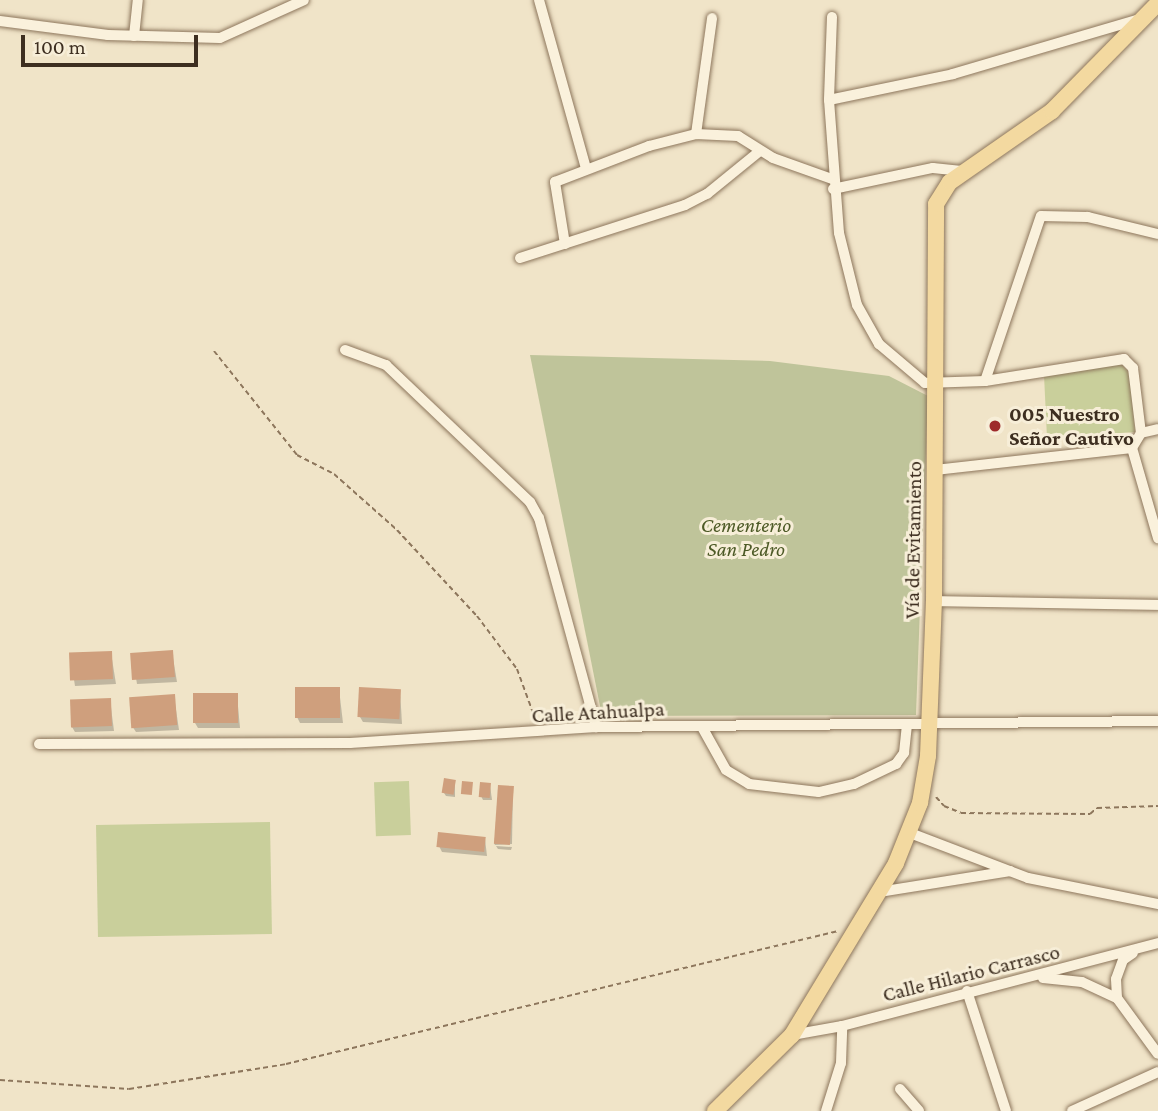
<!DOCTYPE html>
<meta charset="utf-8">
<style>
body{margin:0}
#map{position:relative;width:1158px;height:1111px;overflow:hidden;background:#f0e4c8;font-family:"Crimson Pro",serif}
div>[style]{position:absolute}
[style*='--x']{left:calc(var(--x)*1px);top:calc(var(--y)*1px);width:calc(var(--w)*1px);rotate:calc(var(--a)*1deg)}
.green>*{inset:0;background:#c9cf9b;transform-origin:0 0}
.cemetery>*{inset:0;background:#bfc49a}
.shadow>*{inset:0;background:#0003}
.building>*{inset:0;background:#cf9f7d;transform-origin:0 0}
.path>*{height:2px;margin-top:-1px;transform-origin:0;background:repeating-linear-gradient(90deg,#8d765c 0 5px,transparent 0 8.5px)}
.roads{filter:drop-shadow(0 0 2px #8d765c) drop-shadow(0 0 2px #8d765c)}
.minor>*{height:10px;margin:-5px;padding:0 5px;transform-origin:5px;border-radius:5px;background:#faf1dc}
.primary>*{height:16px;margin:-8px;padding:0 8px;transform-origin:8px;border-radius:8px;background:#f3d9a0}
.dots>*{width:19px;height:19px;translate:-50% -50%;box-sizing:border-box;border:4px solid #f7eed8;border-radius:50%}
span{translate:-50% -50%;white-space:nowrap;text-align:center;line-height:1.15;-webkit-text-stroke:6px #f7eed8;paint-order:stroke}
.poi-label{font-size:21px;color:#3d2e20;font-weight:700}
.left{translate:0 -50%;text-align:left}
.park-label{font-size:21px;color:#4d5a26;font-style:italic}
.street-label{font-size:21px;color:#3d2e20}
.scale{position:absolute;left:21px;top:35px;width:177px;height:32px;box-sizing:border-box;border:4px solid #3d2e20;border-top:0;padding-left:9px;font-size:21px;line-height:24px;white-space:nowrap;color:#3d2e20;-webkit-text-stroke:5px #f7eed8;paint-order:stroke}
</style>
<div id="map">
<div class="green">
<i style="clip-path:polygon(1121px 364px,1130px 374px,1135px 432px,1047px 438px,1044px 375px)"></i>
<i style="left:409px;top:781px;width:54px;height:35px;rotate:88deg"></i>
<i style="left:270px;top:822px;width:112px;height:174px;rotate:89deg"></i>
</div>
<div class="cemetery">
<i style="clip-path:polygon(530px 355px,770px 361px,889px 376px,928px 396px,916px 715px,602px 716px)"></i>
</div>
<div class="shadow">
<i style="clip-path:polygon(172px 652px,177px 682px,137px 684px,132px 654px)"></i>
<i style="clip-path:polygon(111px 653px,116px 684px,75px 686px,70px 655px)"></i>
<i style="clip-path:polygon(339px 689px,343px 723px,300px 723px,297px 717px)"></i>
<i style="clip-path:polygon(400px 690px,402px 724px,363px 722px,360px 717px)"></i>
<i style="clip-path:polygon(237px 695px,240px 728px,198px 728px,195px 723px)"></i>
<i style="clip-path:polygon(174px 696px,179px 730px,136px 732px,132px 726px)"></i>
<i style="clip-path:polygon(110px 700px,114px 731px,75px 732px,72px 727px)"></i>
<i style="clip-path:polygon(455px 781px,455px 797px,446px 796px,444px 793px)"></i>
<i style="clip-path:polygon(490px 785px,492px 800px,483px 800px,481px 796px)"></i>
<i style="clip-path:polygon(513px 788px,512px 844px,495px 845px,494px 843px)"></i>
<i style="clip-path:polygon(485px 839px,487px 856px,442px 852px,439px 846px)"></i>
<i style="clip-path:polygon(496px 846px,512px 847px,511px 850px,498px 849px)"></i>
</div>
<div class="building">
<i style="left:173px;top:650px;width:27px;height:43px;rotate:86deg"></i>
<i style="left:112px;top:651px;width:28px;height:43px;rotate:88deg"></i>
<i style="left:295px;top:687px;width:45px;height:31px"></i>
<i style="left:359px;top:687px;width:42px;height:30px;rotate:3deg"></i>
<i style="left:193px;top:693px;width:45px;height:30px"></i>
<i style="left:175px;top:694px;width:31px;height:46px;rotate:86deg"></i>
<i style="left:111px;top:698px;width:28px;height:41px;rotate:88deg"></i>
<i style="left:444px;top:778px;width:12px;height:15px;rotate:9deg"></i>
<i style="left:462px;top:781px;width:11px;height:13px;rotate:5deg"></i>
<i style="left:480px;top:782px;width:11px;height:15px;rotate:5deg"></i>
<i style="left:498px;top:785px;width:16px;height:59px;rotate:4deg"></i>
<i style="left:438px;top:832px;width:48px;height:15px;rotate:6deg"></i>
</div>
<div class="path">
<i style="--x:214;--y:351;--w:133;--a:51.4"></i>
<i style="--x:297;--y:455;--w:42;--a:27.2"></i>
<i style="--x:334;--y:474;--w:84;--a:41.6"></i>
<i style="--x:397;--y:530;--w:117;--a:47.1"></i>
<i style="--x:477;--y:616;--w:66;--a:53"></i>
<i style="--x:517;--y:669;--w:55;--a:69.9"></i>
<i style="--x:936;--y:797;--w:12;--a:48"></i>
<i style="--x:944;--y:806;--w:18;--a:22"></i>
<i style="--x:961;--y:813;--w:129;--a:0.4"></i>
<i style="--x:1090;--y:814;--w:9;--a:-41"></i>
<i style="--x:1097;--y:808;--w:61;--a:-1.9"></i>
<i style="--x:0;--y:1080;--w:129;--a:4"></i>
<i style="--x:129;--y:1089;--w:159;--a:-9"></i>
<i style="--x:286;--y:1064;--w:568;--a:-13.55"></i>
</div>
<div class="roads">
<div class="minor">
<i style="--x:539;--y:0;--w:174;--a:74.4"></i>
<i style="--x:832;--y:17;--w:83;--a:92.1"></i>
<i style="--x:829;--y:100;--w:133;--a:85.7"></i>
<i style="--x:839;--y:233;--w:74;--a:76"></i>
<i style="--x:857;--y:305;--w:45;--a:60.6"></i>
<i style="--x:879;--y:344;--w:60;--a:40.3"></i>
<i style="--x:925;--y:383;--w:60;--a:-1.9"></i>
<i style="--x:985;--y:381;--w:141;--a:-9"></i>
<i style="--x:1124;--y:359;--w:13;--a:45"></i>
<i style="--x:1133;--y:368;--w:65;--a:83"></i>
<i style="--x:0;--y:21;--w:109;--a:7.4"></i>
<i style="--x:108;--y:35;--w:112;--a:1.5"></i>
<i style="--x:220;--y:38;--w:92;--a:-24.3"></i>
<i style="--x:134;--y:36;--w:36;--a:-84"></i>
<i style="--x:829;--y:100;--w:127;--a:-11.8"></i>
<i style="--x:953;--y:74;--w:195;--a:-16.4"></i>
<i style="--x:696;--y:134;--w:117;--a:-82.1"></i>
<i style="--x:833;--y:189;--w:102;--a:-11.9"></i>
<i style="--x:933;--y:168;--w:31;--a:6"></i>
<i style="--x:565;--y:244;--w:63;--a:-99.2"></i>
<i style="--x:555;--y:182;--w:101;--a:-21"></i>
<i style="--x:649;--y:146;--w:49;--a:-14.3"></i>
<i style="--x:696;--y:134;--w:42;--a:2.7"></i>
<i style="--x:738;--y:136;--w:41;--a:32.2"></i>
<i style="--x:773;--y:158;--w:63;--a:19.6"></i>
<i style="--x:520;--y:258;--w:173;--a:-17.8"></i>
<i style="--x:685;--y:205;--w:25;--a:-27"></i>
<i style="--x:707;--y:194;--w:68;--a:-39.1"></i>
<i style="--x:345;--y:350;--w:44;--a:20.1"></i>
<i style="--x:386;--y:365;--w:199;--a:43.6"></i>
<i style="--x:530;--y:502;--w:18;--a:61"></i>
<i style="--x:539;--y:518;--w:217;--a:74.7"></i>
<i style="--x:985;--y:381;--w:174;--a:-71.3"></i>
<i style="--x:1041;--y:216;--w:47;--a:1.2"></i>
<i style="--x:1088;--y:217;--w:72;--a:13.7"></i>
<i style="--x:1132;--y:448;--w:94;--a:73.9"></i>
<i style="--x:935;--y:470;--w:198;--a:-6.4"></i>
<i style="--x:1132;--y:448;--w:17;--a:-59"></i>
<i style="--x:1141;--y:433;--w:17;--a:-13"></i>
<i style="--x:934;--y:601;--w:224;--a:1"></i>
<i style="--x:702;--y:727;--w:49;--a:60.8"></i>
<i style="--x:726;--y:770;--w:27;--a:31"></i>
<i style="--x:749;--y:784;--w:70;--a:6.5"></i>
<i style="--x:819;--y:792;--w:36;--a:-13"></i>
<i style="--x:854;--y:784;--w:47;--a:-25.5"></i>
<i style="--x:896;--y:764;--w:14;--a:-54"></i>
<i style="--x:904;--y:753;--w:27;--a:-84"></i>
<i style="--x:39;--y:744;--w:311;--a:-0.2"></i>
<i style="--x:350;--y:743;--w:247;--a:-3.7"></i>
<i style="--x:596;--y:727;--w:562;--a:-0.61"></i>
<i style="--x:910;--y:833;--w:126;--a:20.9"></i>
<i style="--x:1028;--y:878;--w:133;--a:11.3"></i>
<i style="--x:879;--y:892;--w:133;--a:-9.1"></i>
<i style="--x:1043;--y:978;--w:39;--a:6"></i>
<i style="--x:1082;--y:982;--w:38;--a:25"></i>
<i style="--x:1117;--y:998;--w:69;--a:53.8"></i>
<i style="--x:967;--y:991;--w:126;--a:72"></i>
<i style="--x:1117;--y:998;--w:19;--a:-93"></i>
<i style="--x:1116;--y:979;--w:20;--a:-70"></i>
<i style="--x:1123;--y:960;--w:12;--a:-35"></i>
<i style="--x:792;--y:1035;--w:51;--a:-10.2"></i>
<i style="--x:842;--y:1026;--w:327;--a:-14.7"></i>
<i style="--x:900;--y:1089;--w:29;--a:49"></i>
<i style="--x:826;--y:1111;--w:50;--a:-72.6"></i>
<i style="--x:841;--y:1063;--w:37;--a:-88"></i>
<i style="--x:1072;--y:1111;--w:94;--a:-24.4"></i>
</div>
<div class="primary">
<i style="--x:715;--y:1111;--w:108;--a:-44.6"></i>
<i style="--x:792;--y:1035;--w:201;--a:-58.8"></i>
<i style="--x:896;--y:863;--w:65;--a:-68.2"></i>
<i style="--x:920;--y:803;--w:48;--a:-80.3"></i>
<i style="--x:928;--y:756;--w:155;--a:-87.8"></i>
<i style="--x:934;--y:601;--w:397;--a:-89.7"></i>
<i style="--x:936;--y:204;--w:26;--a:-58"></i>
<i style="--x:950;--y:182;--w:124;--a:-34.8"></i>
<i style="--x:1052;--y:111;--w:151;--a:-45.5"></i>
</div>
</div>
<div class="dots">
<i style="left:995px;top:426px;background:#9e2a2b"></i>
</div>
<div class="poi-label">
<span class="left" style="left:1009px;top:426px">005 Nuestro<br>Señor Cautivo</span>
</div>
<div class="park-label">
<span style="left:746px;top:537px">Cementerio<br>San Pedro</span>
</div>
<div class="street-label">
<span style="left:913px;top:540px;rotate:-89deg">Vía de Evitamiento</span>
<span style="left:598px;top:712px;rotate:-3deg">Calle Atahualpa</span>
<span style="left:971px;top:973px;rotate:-14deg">Calle Hilario Carrasco</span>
</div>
<div class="scale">100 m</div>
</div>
